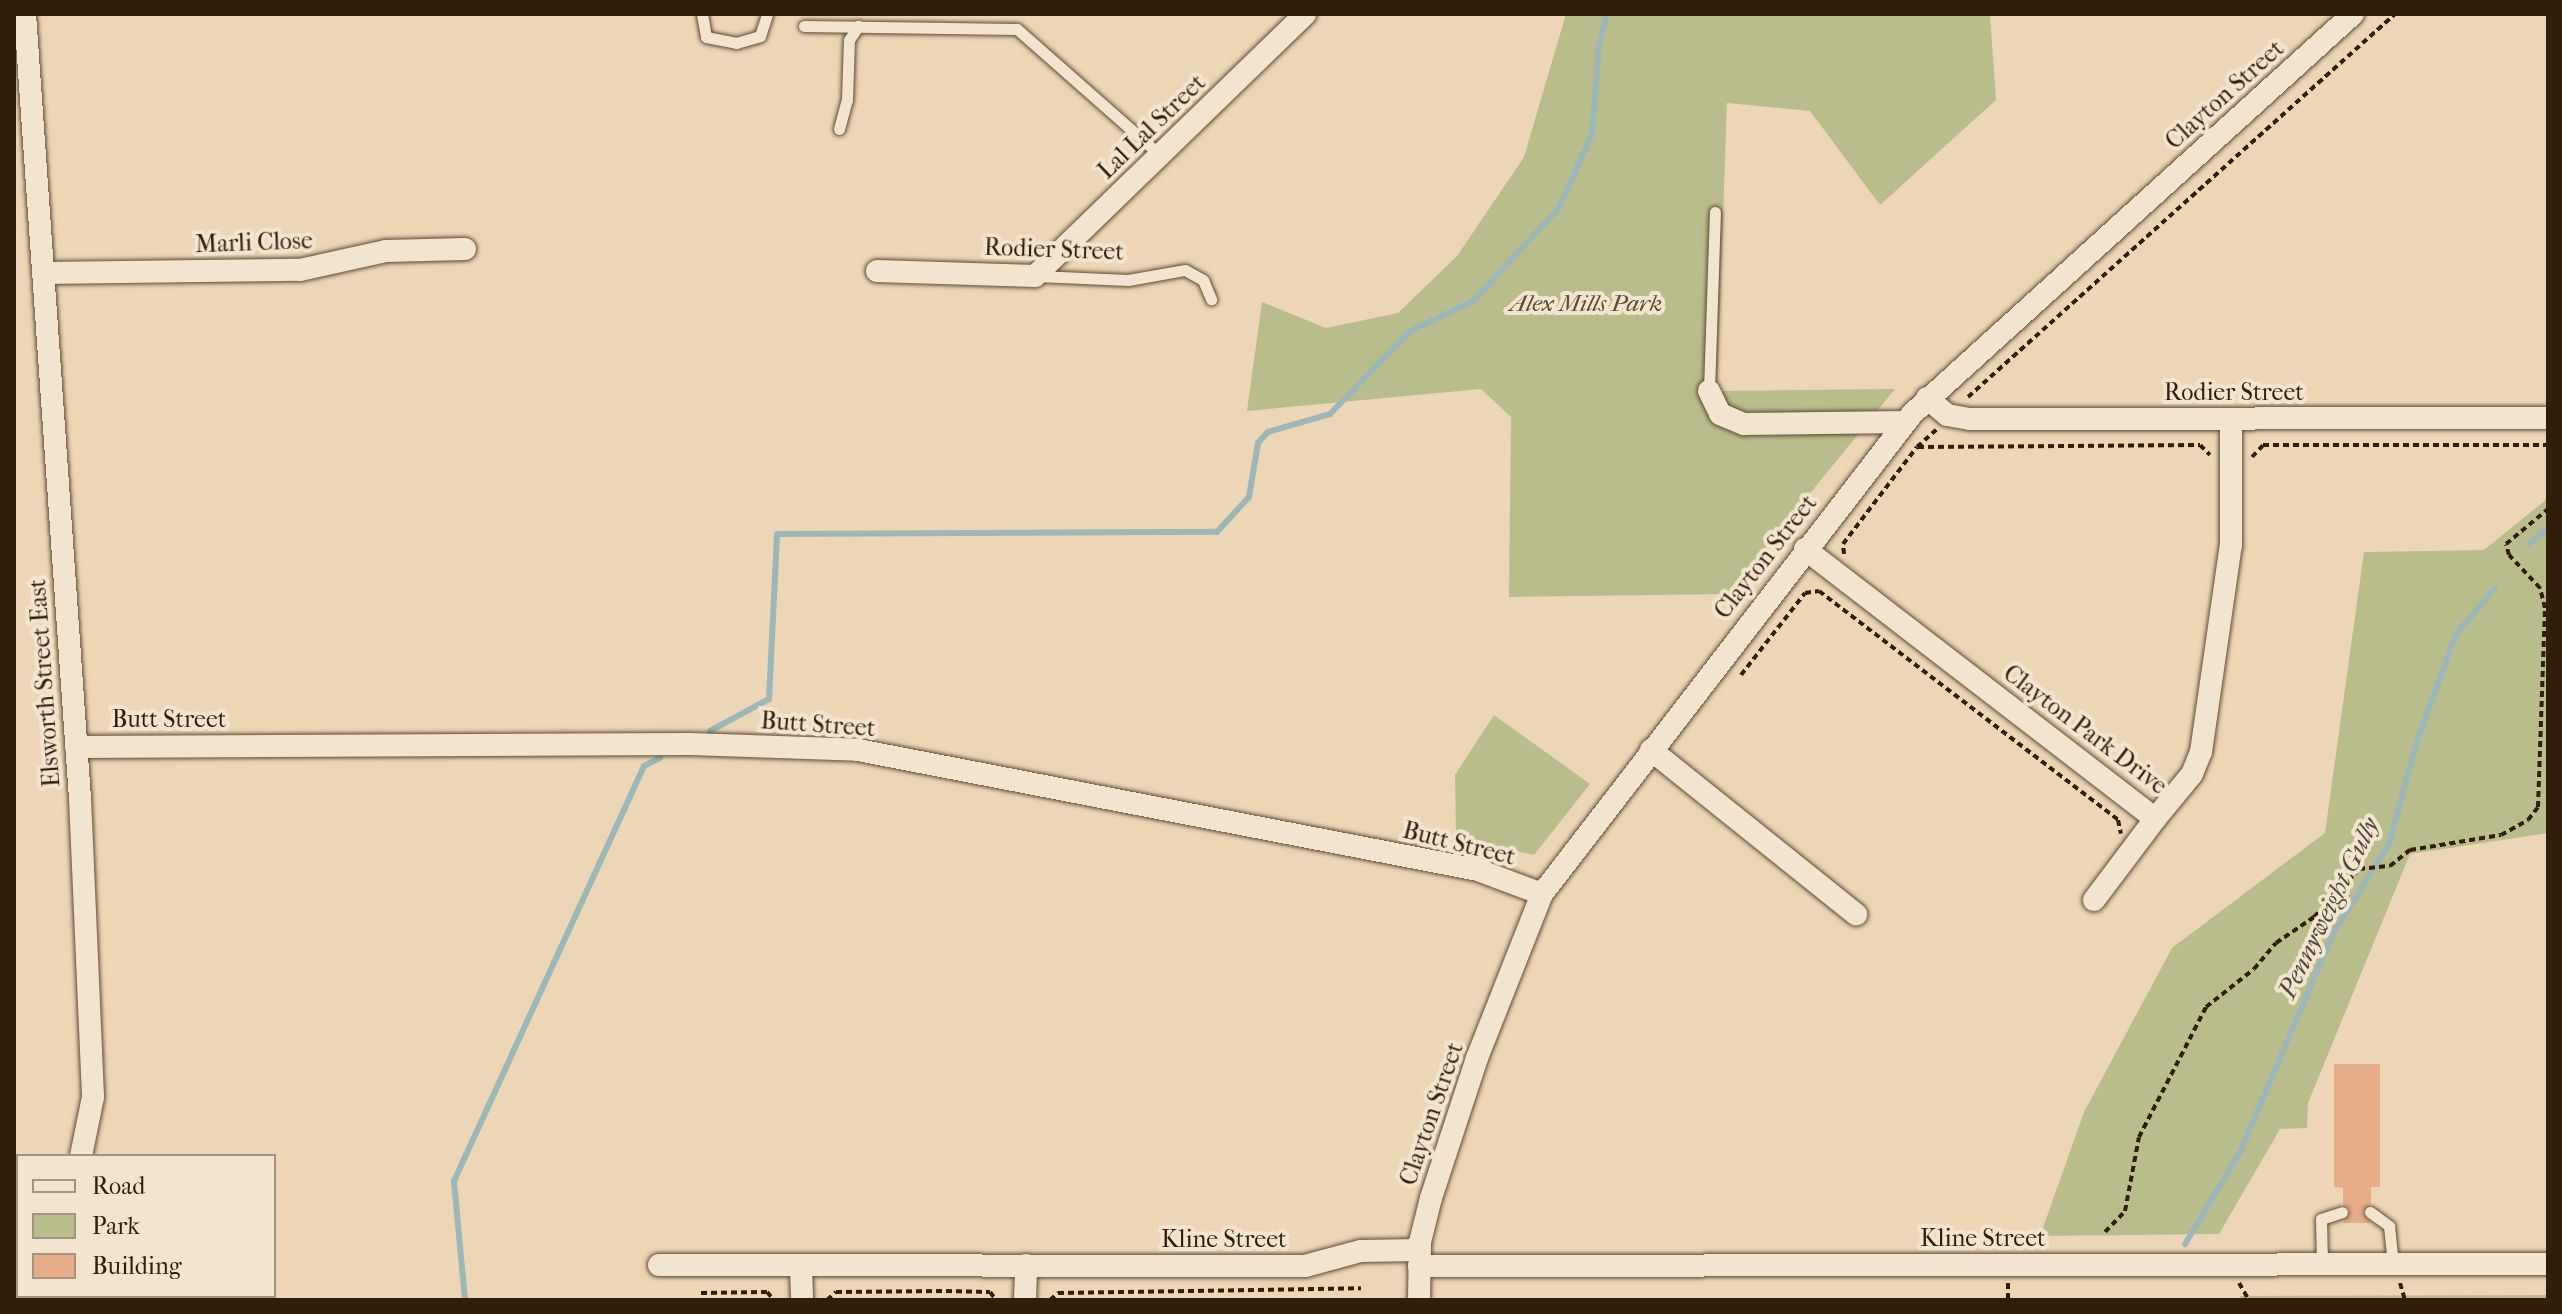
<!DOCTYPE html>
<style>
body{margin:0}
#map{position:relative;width:2562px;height:1314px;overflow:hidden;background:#ecd6b5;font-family:"IM FELL French Canon",serif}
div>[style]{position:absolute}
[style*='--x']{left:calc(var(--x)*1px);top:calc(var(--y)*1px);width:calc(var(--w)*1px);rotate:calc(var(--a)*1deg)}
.green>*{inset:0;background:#b9bd8c}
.stream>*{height:6px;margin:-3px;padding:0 3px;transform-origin:3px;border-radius:3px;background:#9cb7b7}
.building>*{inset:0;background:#e7ad89}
.path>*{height:4px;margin-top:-2px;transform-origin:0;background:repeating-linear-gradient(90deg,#311d09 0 6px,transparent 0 10px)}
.roads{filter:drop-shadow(0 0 2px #604b34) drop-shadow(0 0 2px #604b34)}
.lane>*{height:11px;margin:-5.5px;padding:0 5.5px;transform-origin:5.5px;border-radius:5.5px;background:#f3e4cf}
.street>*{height:22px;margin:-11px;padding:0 11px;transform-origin:11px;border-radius:11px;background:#f3e4cf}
span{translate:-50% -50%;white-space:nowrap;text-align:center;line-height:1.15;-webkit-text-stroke:8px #f3e4cf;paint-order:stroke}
.street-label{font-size:24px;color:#311d09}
.park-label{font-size:24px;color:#5a4d30;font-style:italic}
.water-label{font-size:26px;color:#514b3d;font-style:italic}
.frame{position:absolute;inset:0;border:16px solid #311d09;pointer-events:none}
.legend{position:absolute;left:16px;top:1154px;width:260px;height:144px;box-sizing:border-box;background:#f3e4cf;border:2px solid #a59480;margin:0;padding:10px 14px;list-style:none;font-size:24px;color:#311d09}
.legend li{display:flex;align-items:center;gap:16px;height:40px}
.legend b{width:40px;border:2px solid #a59480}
</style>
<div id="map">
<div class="green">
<i style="clip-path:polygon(1566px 14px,1990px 14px,1996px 100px,1880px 205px,1810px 111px,1727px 103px,1717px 391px,1895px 389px,1728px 594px,1509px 597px,1511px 417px,1481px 389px,1247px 411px,1262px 302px,1326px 328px,1398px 313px,1457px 256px,1524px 157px)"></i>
<i style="clip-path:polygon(2548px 498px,2548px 833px,2410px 854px,2308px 1103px,2307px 1128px,2280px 1129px,2219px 1234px,2040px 1236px,2084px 1112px,2172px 948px,2325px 833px,2364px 552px,2484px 550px)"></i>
<i style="clip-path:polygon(1494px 715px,1590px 784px,1534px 855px,1456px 838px,1455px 775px)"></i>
<i style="clip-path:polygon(2548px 1295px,2548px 1300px,2240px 1300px,2240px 1296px)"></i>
</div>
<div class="stream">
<i style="--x:2529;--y:544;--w:25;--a:-40"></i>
<i style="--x:710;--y:731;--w:67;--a:-28.5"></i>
<i style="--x:769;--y:699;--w:165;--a:-87.2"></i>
<i style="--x:777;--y:534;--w:440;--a:-0.3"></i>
<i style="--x:1217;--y:532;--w:47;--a:-47.6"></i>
<i style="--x:1249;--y:497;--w:55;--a:-80.5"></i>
<i style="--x:1258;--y:443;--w:15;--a:-48"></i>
<i style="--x:1268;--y:432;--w:65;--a:-16.2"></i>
<i style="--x:1330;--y:414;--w:114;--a:-46.1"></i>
<i style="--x:1409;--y:332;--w:72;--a:-26.2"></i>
<i style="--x:1474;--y:300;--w:125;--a:-47.3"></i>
<i style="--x:1559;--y:208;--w:81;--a:-66"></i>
<i style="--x:1592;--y:134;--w:90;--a:-85.6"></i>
<i style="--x:1599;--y:44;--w:31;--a:-75"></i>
<i style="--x:2185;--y:1244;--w:107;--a:-59.1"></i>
<i style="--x:2240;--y:1152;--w:239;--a:-66.9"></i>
<i style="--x:2334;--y:932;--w:104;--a:-58"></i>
<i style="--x:2389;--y:844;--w:107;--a:-74.8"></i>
<i style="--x:2417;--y:741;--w:114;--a:-70"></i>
<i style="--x:2456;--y:634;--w:60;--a:-49.7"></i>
<i style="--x:465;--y:1300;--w:120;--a:-95.3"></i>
<i style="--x:454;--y:1181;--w:456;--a:-65.4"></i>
<i style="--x:644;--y:766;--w:18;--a:-27"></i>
</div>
<div class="building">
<i style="clip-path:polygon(2334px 1064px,2380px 1064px,2380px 1187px,2371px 1187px,2371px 1204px,2362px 1212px,2371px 1223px,2343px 1223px,2350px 1210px,2343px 1204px,2343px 1188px,2334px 1187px)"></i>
</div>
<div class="path">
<i style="--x:1968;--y:397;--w:574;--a:-41.89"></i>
<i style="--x:1918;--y:447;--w:282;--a:-0.4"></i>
<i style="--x:2200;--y:445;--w:14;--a:45"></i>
<i style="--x:2252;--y:457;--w:16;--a:-47"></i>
<i style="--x:2263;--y:445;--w:285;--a:0"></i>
<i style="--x:1844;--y:554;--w:10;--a:-96"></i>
<i style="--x:1843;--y:544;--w:122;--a:-52.7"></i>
<i style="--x:1917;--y:447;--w:27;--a:-42"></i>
<i style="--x:1741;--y:675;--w:104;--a:-52"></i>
<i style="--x:1805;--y:593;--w:14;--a:-8"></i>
<i style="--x:1819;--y:591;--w:377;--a:37.4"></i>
<i style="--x:2118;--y:820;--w:14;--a:78"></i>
<i style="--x:2105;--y:1232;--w:29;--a:-46"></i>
<i style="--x:2125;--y:1211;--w:75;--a:-79.3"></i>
<i style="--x:2139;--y:1137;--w:146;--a:-62.7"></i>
<i style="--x:2206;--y:1007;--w:61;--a:-38.4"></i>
<i style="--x:2254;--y:969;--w:34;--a:-50"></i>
<i style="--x:2276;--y:943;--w:46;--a:-34.4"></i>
<i style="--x:2314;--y:917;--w:66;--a:-46.8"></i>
<i style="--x:2359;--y:869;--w:31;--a:-6"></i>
<i style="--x:2390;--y:866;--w:26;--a:-39"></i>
<i style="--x:2410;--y:850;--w:92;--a:-9.4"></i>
<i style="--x:2501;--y:835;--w:31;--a:-29"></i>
<i style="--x:2528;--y:820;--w:16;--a:-52"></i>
<i style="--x:2538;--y:807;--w:199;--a:-88"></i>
<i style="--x:2545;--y:608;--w:21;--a:-104"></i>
<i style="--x:2540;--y:588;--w:45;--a:-133.2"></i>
<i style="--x:2509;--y:555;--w:11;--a:-105"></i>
<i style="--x:2506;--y:544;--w:55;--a:-39.8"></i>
<i style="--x:2008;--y:1283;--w:17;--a:90"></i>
<i style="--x:2239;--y:1283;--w:20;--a:60"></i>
<i style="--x:2400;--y:1283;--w:18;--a:74"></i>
<i style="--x:701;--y:1293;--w:66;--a:-0.9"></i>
<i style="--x:767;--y:1292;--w:11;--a:49"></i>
<i style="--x:156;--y:1296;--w:14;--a:17"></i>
<i style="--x:827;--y:1300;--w:12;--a:-42"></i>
<i style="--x:836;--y:1292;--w:110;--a:-0.5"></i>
<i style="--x:946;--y:1291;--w:44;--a:1.3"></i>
<i style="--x:990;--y:1292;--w:10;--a:53"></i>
<i style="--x:1050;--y:1300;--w:11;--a:-41"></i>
<i style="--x:1058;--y:1293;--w:303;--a:-0.9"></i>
</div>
<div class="roads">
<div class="lane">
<i style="--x:702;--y:14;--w:23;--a:80"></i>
<i style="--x:706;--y:37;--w:31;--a:11"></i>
<i style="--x:736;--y:43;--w:25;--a:-16"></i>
<i style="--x:760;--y:36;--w:23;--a:-72"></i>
<i style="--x:804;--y:26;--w:213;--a:0.8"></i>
<i style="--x:1017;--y:29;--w:191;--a:41.4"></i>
<i style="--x:839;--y:129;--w:30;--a:-75"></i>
<i style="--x:847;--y:100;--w:60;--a:-88.1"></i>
<i style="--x:849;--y:40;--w:17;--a:-57"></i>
<i style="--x:1037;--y:276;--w:91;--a:2.5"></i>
<i style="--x:1128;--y:280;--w:58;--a:-10"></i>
<i style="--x:1185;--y:270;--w:21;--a:29"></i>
<i style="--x:1203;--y:280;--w:21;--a:67"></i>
<i style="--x:1709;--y:391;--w:179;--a:-88.1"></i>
<i style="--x:2370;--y:1212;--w:24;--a:36"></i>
<i style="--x:2389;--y:1226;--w:37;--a:84"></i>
<i style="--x:2322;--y:1263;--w:44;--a:-91.3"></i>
<i style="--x:2321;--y:1219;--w:22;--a:-18"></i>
</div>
<div class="street">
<i style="--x:25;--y:14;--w:786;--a:85.99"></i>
<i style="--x:80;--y:798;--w:299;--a:87.5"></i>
<i style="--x:93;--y:1097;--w:60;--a:101.5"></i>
<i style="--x:877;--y:271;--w:158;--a:1.8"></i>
<i style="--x:1035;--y:276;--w:376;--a:-44.1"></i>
<i style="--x:43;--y:273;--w:257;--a:-0.7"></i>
<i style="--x:300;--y:270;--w:88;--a:-12.5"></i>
<i style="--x:386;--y:251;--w:79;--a:-1.5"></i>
<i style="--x:1709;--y:391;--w:25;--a:64"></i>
<i style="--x:1720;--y:414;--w:26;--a:23"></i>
<i style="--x:1744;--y:424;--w:160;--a:-0.7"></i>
<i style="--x:1927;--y:398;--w:26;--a:40"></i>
<i style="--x:1947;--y:415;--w:23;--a:10"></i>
<i style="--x:1970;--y:419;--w:578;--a:-0.1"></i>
<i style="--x:1805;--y:549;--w:442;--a:37.6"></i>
<i style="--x:2155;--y:819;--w:58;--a:-50.6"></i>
<i style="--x:2192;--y:774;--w:24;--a:-68"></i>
<i style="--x:2201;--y:752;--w:209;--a:-81.8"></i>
<i style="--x:2231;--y:545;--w:126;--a:-90"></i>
<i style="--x:76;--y:747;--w:614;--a:-0.28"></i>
<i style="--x:690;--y:744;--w:168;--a:2"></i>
<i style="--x:858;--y:750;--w:632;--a:10.95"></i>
<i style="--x:1478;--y:870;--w:68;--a:20.6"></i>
<i style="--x:1651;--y:750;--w:263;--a:38.7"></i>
<i style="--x:2094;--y:900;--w:101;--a:-53"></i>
<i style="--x:659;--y:1265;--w:646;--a:0.09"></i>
<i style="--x:1305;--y:1266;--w:58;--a:-15"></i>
<i style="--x:1361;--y:1251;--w:58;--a:-1"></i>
<i style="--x:1419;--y:1266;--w:1129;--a:-0.1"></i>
<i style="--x:801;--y:1268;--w:32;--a:88"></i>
<i style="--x:30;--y:1300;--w:5;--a:-53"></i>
<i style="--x:1025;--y:1300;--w:35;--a:-88"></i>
<i style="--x:1419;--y:1300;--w:58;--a:-89"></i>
<i style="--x:1420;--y:1242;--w:45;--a:-76"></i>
<i style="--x:1431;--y:1198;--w:147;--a:-71.8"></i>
<i style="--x:1477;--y:1058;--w:176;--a:-68.4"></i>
<i style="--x:1542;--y:894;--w:606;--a:-52.37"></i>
<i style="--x:1912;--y:414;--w:595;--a:-42.21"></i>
</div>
</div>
<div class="street-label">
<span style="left:2225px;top:95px;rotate:-42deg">Clayton Street</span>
<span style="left:1152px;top:127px;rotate:-44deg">Lal Lal Street</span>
<span style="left:254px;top:243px;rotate:-2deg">Marli Close</span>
<span style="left:1054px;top:250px;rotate:2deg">Rodier Street</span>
<span style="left:2234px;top:393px">Rodier Street</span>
<span style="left:1766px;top:557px;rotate:-52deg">Clayton Street</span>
<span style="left:45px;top:683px;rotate:-94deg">Elsworth Street East</span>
<span style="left:169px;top:720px">Butt Street</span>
<span style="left:818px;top:725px;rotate:4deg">Butt Street</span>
<span style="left:2085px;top:730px;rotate:37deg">Clayton Park Drive</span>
<span style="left:1459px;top:844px;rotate:14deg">Butt Street</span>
<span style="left:1432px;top:1114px;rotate:-71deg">Clayton Street</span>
<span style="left:1983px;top:1239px">Kline Street</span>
<span style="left:1224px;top:1240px">Kline Street</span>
</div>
<div class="park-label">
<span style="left:1586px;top:304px">Alex Mills Park</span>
</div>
<div class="water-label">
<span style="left:2329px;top:908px;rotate:-64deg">Pennyweight Gully</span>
</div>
<div class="frame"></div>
<ul class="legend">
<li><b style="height:10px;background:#f3e4cf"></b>Road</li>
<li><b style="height:22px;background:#b9bd8c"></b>Park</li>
<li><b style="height:22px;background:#e7ad89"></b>Building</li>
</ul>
</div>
